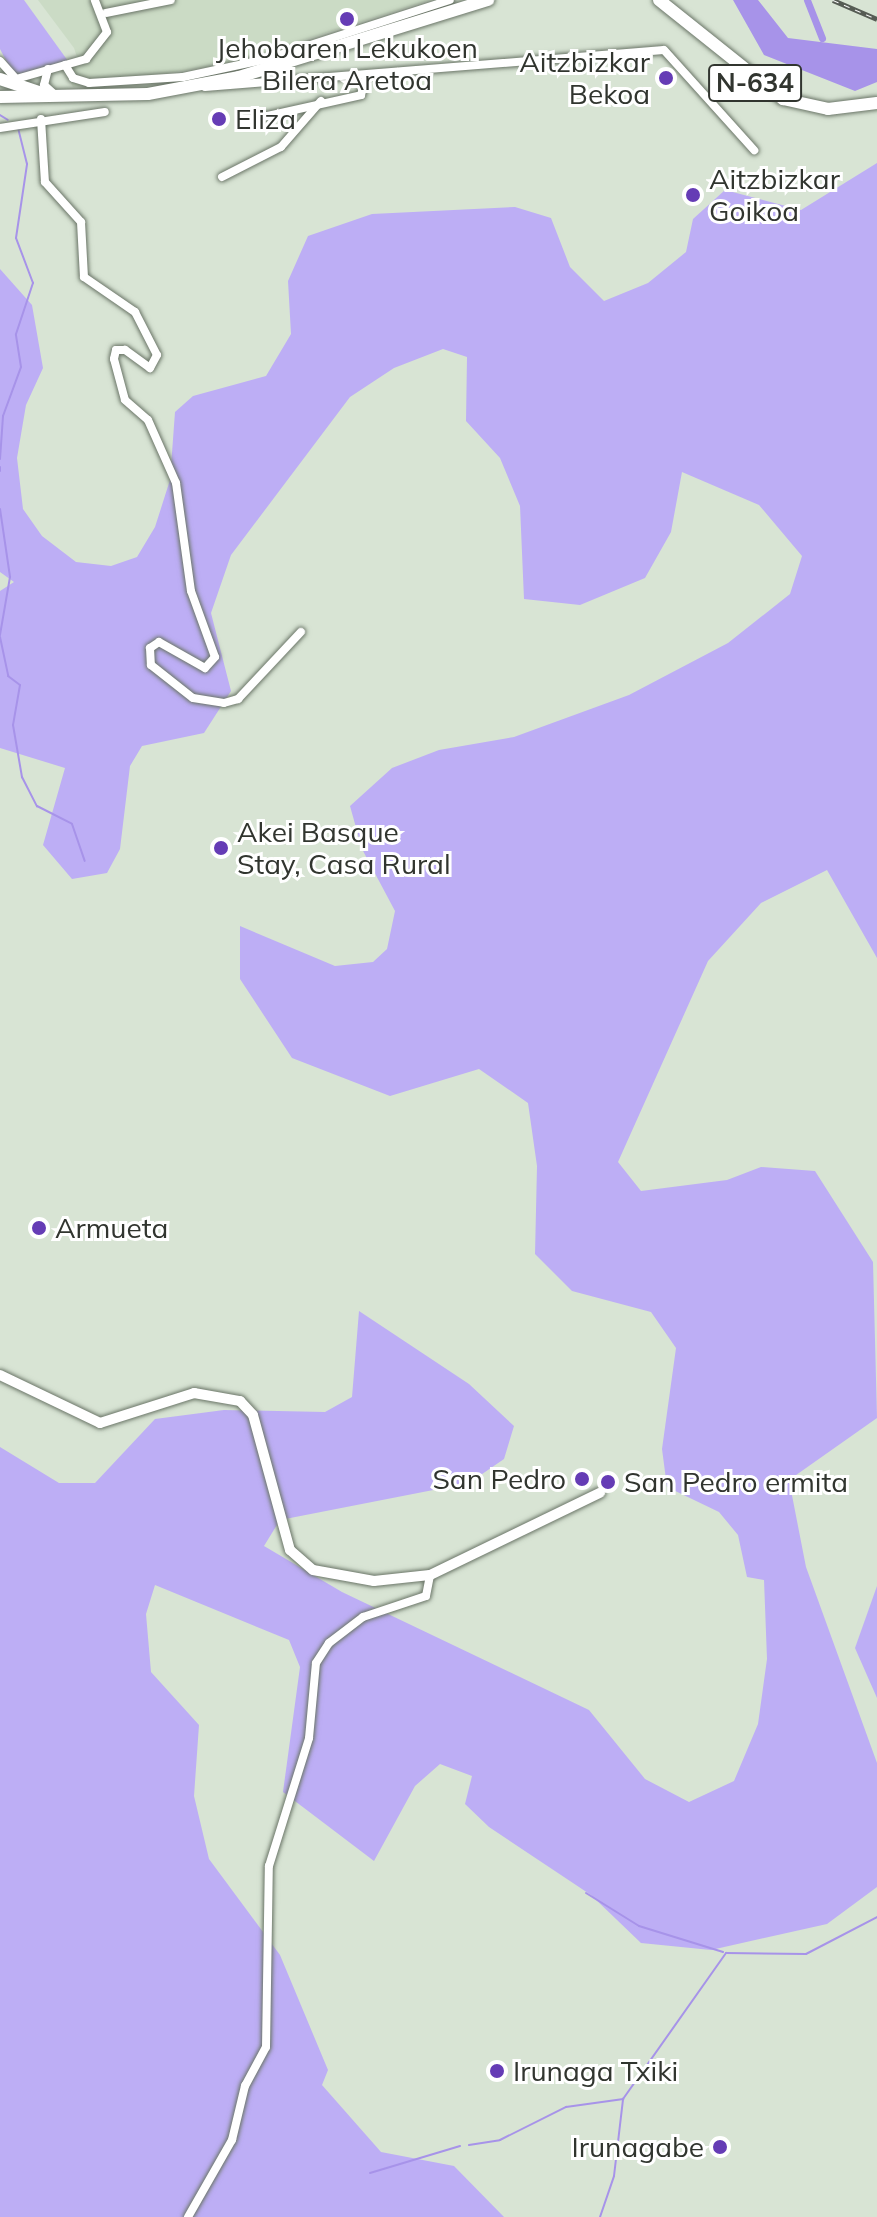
<!DOCTYPE html>
<style>
body{margin:0}
#map{position:relative;width:877px;height:2217px;overflow:hidden;background:#d8e4d4;font-family:Mulish,sans-serif}
div>[style]{position:absolute}
[style*='--x']{left:calc(var(--x)*1px);top:calc(var(--y)*1px);width:calc(var(--w)*1px);rotate:calc(var(--a)*1deg)}
.built>*{inset:0;background:#cbdbc5}
.green>*{inset:0;background:#bdaef5}
.water>*{inset:0;background:#a793e9}
.stream>*{height:2px;margin:-1px;padding:0 1px;transform-origin:1px;border-radius:1px;background:#a793e9}
.canal>*{height:7px;margin:-3.5px;padding:0 3.5px;transform-origin:3.5px;border-radius:3.5px;background:#a793e9}
.roads{filter:drop-shadow(0 0 2px #6a7567) drop-shadow(0 0 2px #6a7567)}
.minor>*{height:8px;margin:-4px;padding:0 4px;transform-origin:4px;border-radius:4px;background:#fff}
.tertiary>*{height:10px;margin:-5px;padding:0 5px;transform-origin:5px;border-radius:5px;background:#fff}
.trunk>*{height:12px;margin:-6px;padding:0 6px;transform-origin:6px;border-radius:6px;background:#fff}
.rail>*{height:5px;margin-top:-2.5px;transform-origin:0;background:repeating-linear-gradient(90deg,#fff 0 6px,#565c54 0 12px);box-sizing:border-box;border-block:2px solid #565c54}
.dots>*{width:22px;height:22px;translate:-50% -50%;box-sizing:border-box;border:4px solid #fff;border-radius:50%}
span{translate:-50% -50%;white-space:nowrap;text-align:center;line-height:1.15;-webkit-text-stroke:6px #fff;paint-order:stroke}
.shield-label span{padding:2px 6px;background:#fff;border:2px solid;border-radius:6px;-webkit-text-stroke-width:0}
.shield-label{font-size:26px;color:#31352f;font-weight:700}
.poi-label{font-size:28px;color:#31352f}
.right{translate:-100% -50%;text-align:right}
.left{translate:0 -50%;text-align:left}
</style>
<div id="map">
<div class="built">
<i style="clip-path:polygon(38px 0,430px 0,228px 64px,73px 87px,67px 75px,78px 60px,74px 48px)"></i>
</div>
<div class="green">
<i style="clip-path:polygon(0 0,24px 0,68px 61px,19px 77px,11px 70px,0 49px)"></i>
<i style="clip-path:polygon(877px 163px,877px 958px,827px 870px,761px 903px,708px 961px,618px 1162px,641px 1191px,727px 1180px,761px 1167px,815px 1171px,873px 1262px,877px 1418px,789px 1480px,806px 1567px,877px 1763px,877px 1887px,827px 1924px,711px 1950px,641px 1943px,591px 1895px,489px 1827px,465px 1804px,472px 1776px,440px 1764px,415px 1786px,374px 1861px,283px 1792px,300px 1667px,289px 1640px,155px 1585px,146px 1614px,151px 1672px,199px 1725px,194px 1796px,209px 1859px,280px 1955px,328px 2070px,322px 2085px,381px 2152px,454px 2166px,504px 2217px,0 2217px,0 1447px,59px 1483px,95px 1483px,155px 1419px,224px 1410px,325px 1412px,352px 1397px,359px 1311px,469px 1384px,514px 1426px,504px 1459px,469px 1483px,280px 1520px,264px 1546px,342px 1592px,589px 1710px,645px 1779px,689px 1802px,734px 1781px,758px 1724px,767px 1659px,764px 1580px,747px 1577px,738px 1535px,719px 1512px,667px 1487px,662px 1449px,676px 1348px,651px 1312px,572px 1291px,535px 1254px,537px 1166px,528px 1103px,479px 1069px,390px 1096px,292px 1058px,240px 979px,240px 926px,335px 966px,373px 962px,387px 949px,395px 911px,362px 849px,350px 806px,392px 768px,439px 750px,514px 737px,629px 695px,728px 643px,790px 594px,802px 556px,759px 505px,682px 472px,671px 532px,645px 578px,580px 605px,524px 599px,520px 506px,500px 458px,466px 421px,467px 357px,443px 349px,394px 368px,350px 397px,231px 555px,211px 613px,231px 691px,204px 733px,142px 746px,130px 766px,120px 849px,107px 873px,72px 879px,43px 845px,65px 768px,0 748px,0 591px,14px 582px,0 572px,0 269px,32px 305px,43px 368px,26px 405px,17px 458px,23px 509px,42px 536px,76px 562px,111px 566px,137px 557px,155px 527px,170px 480px,175px 412px,193px 396px,266px 376px,291px 334px,288px 281px,308px 236px,372px 214px,515px 207px,551px 218px,570px 267px,604px 301px,648px 283px,686px 252px,693px 219px,725px 190px,801px 210px)"></i>
<i style="clip-path:polygon(877px 1586px,877px 1698px,855px 1648px)"></i>
</div>
<div class="water">
<i style="clip-path:polygon(733px 0,758px 0,788px 38px,877px 49px,877px 82px,855px 91px,764px 55px)"></i>
</div>
<div class="stream">
<i style="--x:0;--y:115;--w:9;--a:32"></i>
<i style="--x:0;--y:459;--w:43;--a:-86"></i>
<i style="--x:3;--y:416;--w:52;--a:-69.8"></i>
<i style="--x:21;--y:367;--w:33;--a:-99"></i>
<i style="--x:16;--y:334;--w:54;--a:-71.6"></i>
<i style="--x:33;--y:283;--w:48;--a:-110.7"></i>
<i style="--x:16;--y:238;--w:75;--a:-81.5"></i>
<i style="--x:27;--y:164;--w:38;--a:-104"></i>
<i style="--x:0;--y:467;--w:4;--a:90"></i>
<i style="--x:0;--y:509;--w:69;--a:81.6"></i>
<i style="--x:10;--y:577;--w:59;--a:99.8"></i>
<i style="--x:0;--y:637;--w:40;--a:78"></i>
<i style="--x:8;--y:676;--w:15;--a:37"></i>
<i style="--x:20;--y:685;--w:41;--a:99.9"></i>
<i style="--x:13;--y:725;--w:53;--a:80.2"></i>
<i style="--x:22;--y:777;--w:33;--a:63"></i>
<i style="--x:37;--y:806;--w:39;--a:27"></i>
<i style="--x:72;--y:824;--w:39;--a:71"></i>
<i style="--x:586;--y:1893;--w:62;--a:31.9"></i>
<i style="--x:639;--y:1926;--w:88;--a:17.2"></i>
<i style="--x:469;--y:2145;--w:31;--a:-9"></i>
<i style="--x:500;--y:2140;--w:74;--a:-26.6"></i>
<i style="--x:566;--y:2107;--w:58;--a:-8"></i>
<i style="--x:623;--y:2099;--w:179;--a:-54.8"></i>
<i style="--x:726;--y:1953;--w:80;--a:0.7"></i>
<i style="--x:806;--y:1954;--w:80;--a:-27.5"></i>
<i style="--x:370;--y:2173;--w:94;--a:-16.7"></i>
<i style="--x:600;--y:2217;--w:43;--a:-71.1"></i>
<i style="--x:614;--y:2176;--w:78;--a:-83.3"></i>
</div>
<div class="canal">
<i style="--x:807;--y:0;--w:41;--a:68.5"></i>
</div>
<div class="roads">
<div class="minor">
<i style="--x:106;--y:13;--w:66;--a:-11.3"></i>
<i style="--x:0;--y:61;--w:24;--a:48"></i>
<i style="--x:16;--y:79;--w:73;--a:-15.9"></i>
<i style="--x:86;--y:59;--w:34;--a:-52"></i>
<i style="--x:107;--y:32;--w:34;--a:-111"></i>
<i style="--x:65;--y:65;--w:15;--a:58"></i>
<i style="--x:73;--y:78;--w:17;--a:17"></i>
<i style="--x:89;--y:83;--w:94;--a:-3.7"></i>
<i style="--x:183;--y:77;--w:86;--a:-12.1"></i>
<i style="--x:267;--y:59;--w:192;--a:-17.9"></i>
<i style="--x:48;--y:69;--w:16;--a:104"></i>
<i style="--x:44;--y:85;--w:15;--a:42"></i>
<i style="--x:205;--y:87;--w:460;--a:-4.6"></i>
<i style="--x:664;--y:50;--w:135;--a:48"></i>
<i style="--x:41;--y:119;--w:63;--a:86.4"></i>
<i style="--x:45;--y:182;--w:54;--a:48"></i>
<i style="--x:81;--y:222;--w:55;--a:86.9"></i>
<i style="--x:84;--y:277;--w:62;--a:34.5"></i>
<i style="--x:135;--y:312;--w:48;--a:62.9"></i>
<i style="--x:157;--y:355;--w:15;--a:118"></i>
<i style="--x:150;--y:368;--w:31;--a:-144"></i>
<i style="--x:125;--y:350;--w:9;--a:180"></i>
<i style="--x:116;--y:350;--w:9;--a:103"></i>
<i style="--x:114;--y:359;--w:42;--a:75"></i>
<i style="--x:125;--y:400;--w:30;--a:41"></i>
<i style="--x:148;--y:420;--w:69;--a:66"></i>
<i style="--x:176;--y:483;--w:109;--a:82.1"></i>
<i style="--x:191;--y:591;--w:70;--a:70"></i>
<i style="--x:215;--y:657;--w:15;--a:132"></i>
<i style="--x:205;--y:668;--w:53;--a:-150.5"></i>
<i style="--x:159;--y:642;--w:11;--a:146"></i>
<i style="--x:150;--y:648;--w:17;--a:87"></i>
<i style="--x:151;--y:665;--w:53;--a:38.2"></i>
<i style="--x:193;--y:698;--w:31;--a:9"></i>
<i style="--x:224;--y:703;--w:15;--a:-16"></i>
<i style="--x:238;--y:699;--w:92;--a:-46.8"></i>
<i style="--x:245;--y:121;--w:119;--a:-12.6"></i>
<i style="--x:361;--y:95;--w:18;--a:-74"></i>
<i style="--x:0;--y:128;--w:106;--a:-8.7"></i>
<i style="--x:222;--y:177;--w:66;--a:-27"></i>
<i style="--x:281;--y:147;--w:61;--a:-49"></i>
<i style="--x:188;--y:2217;--w:89;--a:-60.3"></i>
<i style="--x:232;--y:2140;--w:56;--a:-76.5"></i>
<i style="--x:245;--y:2086;--w:44;--a:-61.7"></i>
<i style="--x:266;--y:2047;--w:181;--a:-89.1"></i>
<i style="--x:269;--y:1866;--w:134;--a:-72.6"></i>
<i style="--x:309;--y:1738;--w:75;--a:-84.7"></i>
<i style="--x:316;--y:1663;--w:24;--a:-57"></i>
<i style="--x:329;--y:1643;--w:43;--a:-37.4"></i>
<i style="--x:363;--y:1617;--w:66;--a:-18.4"></i>
<i style="--x:426;--y:1596;--w:21;--a:-79"></i>
</div>
<div class="tertiary">
<i style="--x:0;--y:1375;--w:111;--a:25.6"></i>
<i style="--x:100;--y:1423;--w:99;--a:-17.7"></i>
<i style="--x:194;--y:1393;--w:47;--a:9.9"></i>
<i style="--x:240;--y:1401;--w:19;--a:47"></i>
<i style="--x:253;--y:1415;--w:140;--a:74.7"></i>
<i style="--x:290;--y:1550;--w:30;--a:41"></i>
<i style="--x:313;--y:1570;--w:62;--a:10.2"></i>
<i style="--x:374;--y:1581;--w:56;--a:-6.1"></i>
<i style="--x:430;--y:1575;--w:189;--a:-25.8"></i>
</div>
<div class="trunk">
<i style="--x:659;--y:0;--w:159;--a:38.6"></i>
<i style="--x:783;--y:99;--w:46;--a:12.5"></i>
<i style="--x:828;--y:109;--w:49;--a:-7"></i>
<i style="--x:0;--y:79;--w:47;--a:18.4"></i>
<i style="--x:0;--y:97;--w:148;--a:-1.2"></i>
<i style="--x:148;--y:94;--w:93;--a:-10.6"></i>
<i style="--x:239;--y:77;--w:261;--a:-17.2"></i>
</div>
</div>
<div class="rail">
<i style="--x:833;--y:0;--w:48;--a:23.4"></i>
</div>
<div class="dots">
<i style="left:347px;top:19px;background:#653cb5"></i>
<i style="left:666px;top:78px;background:#653cb5"></i>
<i style="left:219px;top:119px;background:#653cb5"></i>
<i style="left:693px;top:195px;background:#653cb5"></i>
<i style="left:221px;top:848px;background:#653cb5"></i>
<i style="left:39px;top:1228px;background:#653cb5"></i>
<i style="left:582px;top:1479px;background:#653cb5"></i>
<i style="left:608px;top:1482px;background:#653cb5"></i>
<i style="left:497px;top:2071px;background:#653cb5"></i>
<i style="left:720px;top:2147px;background:#653cb5"></i>
</div>
<div class="shield-label">
<span style="left:755px;top:83px">N-634</span>
</div>
<div class="poi-label">
<span style="left:347px;top:64px">Jehobaren Lekukoen<br>Bilera Aretoa</span>
<span class="right" style="left:650px;top:78px">Aitzbizkar<br>Bekoa</span>
<span class="left" style="left:235px;top:119px">Eliza</span>
<span class="left" style="left:709px;top:195px">Aitzbizkar<br>Goikoa</span>
<span class="left" style="left:237px;top:848px">Akei Basque<br>Stay, Casa Rural</span>
<span class="left" style="left:55px;top:1228px">Armueta</span>
<span class="right" style="left:566px;top:1479px">San Pedro</span>
<span class="left" style="left:624px;top:1482px">San Pedro ermita</span>
<span class="left" style="left:513px;top:2071px">Irunaga Txiki</span>
<span class="right" style="left:704px;top:2147px">Irunagabe</span>
</div>
</div>
